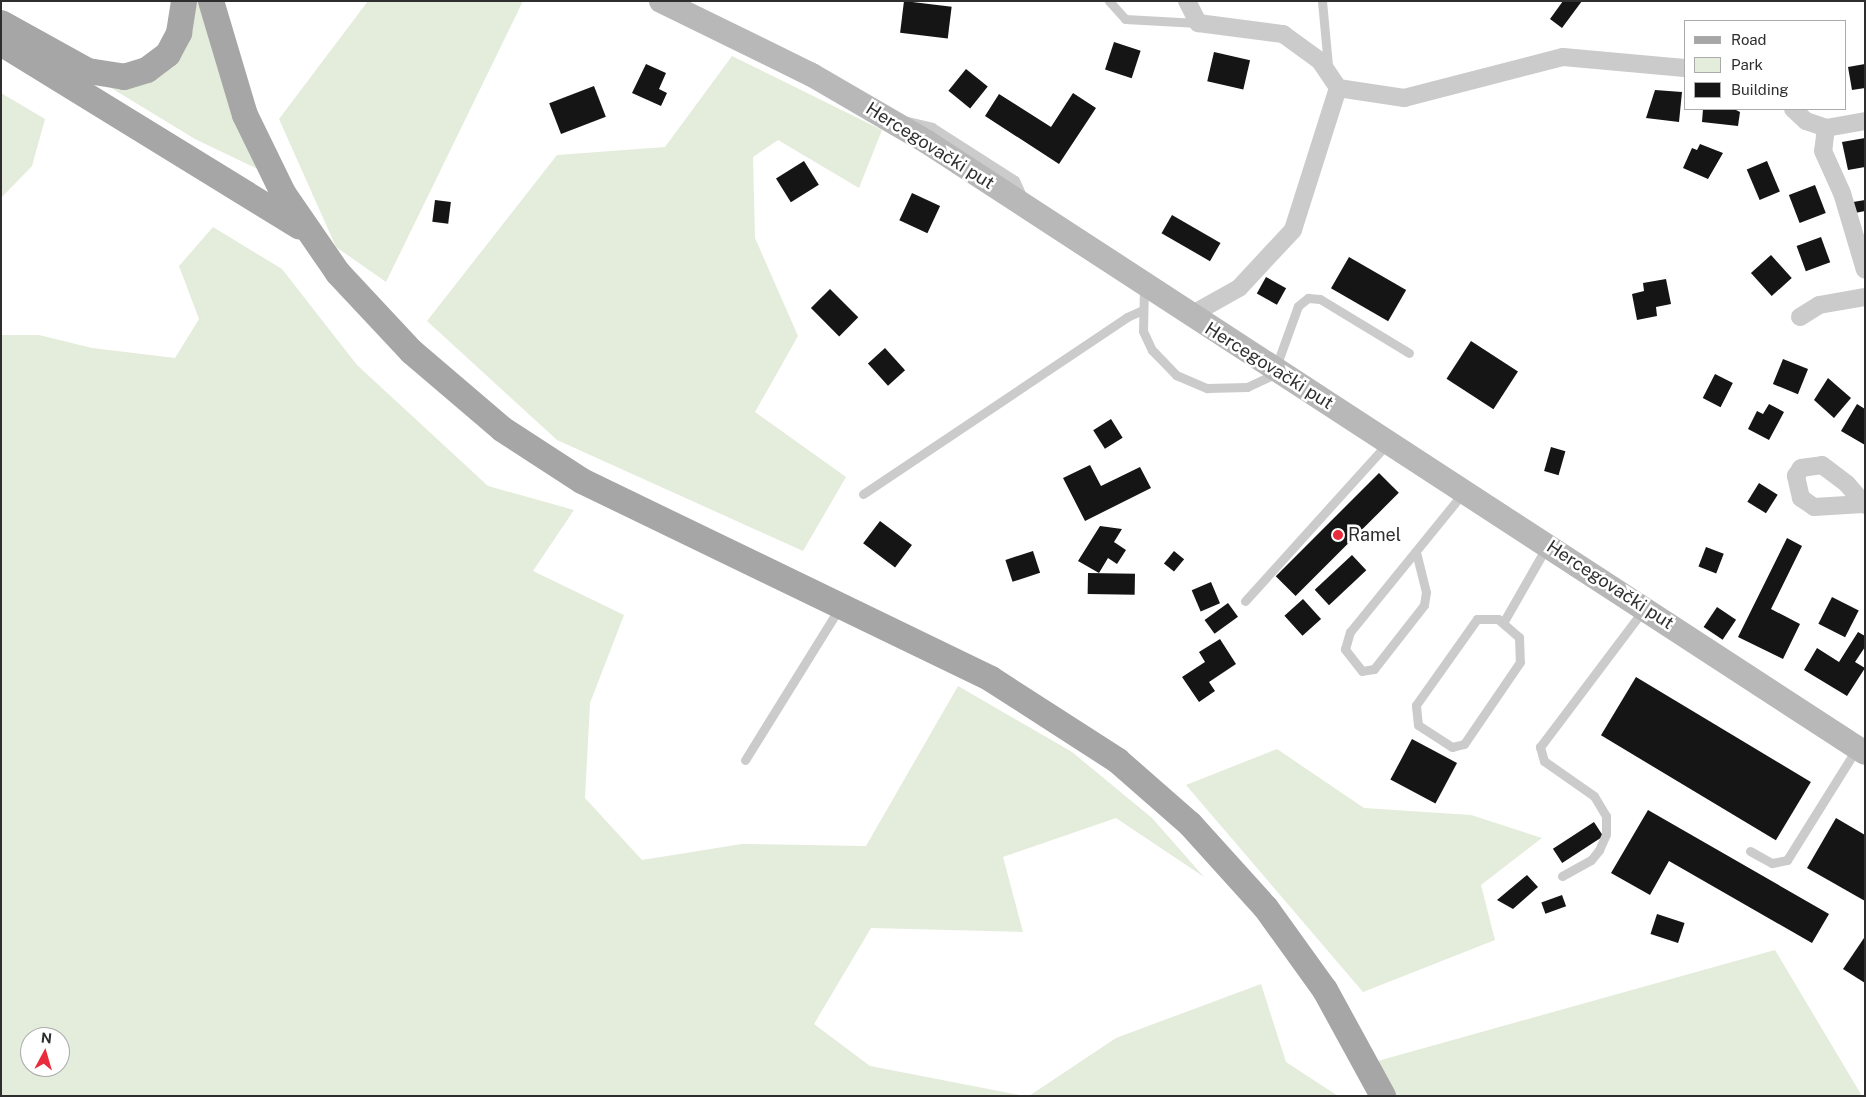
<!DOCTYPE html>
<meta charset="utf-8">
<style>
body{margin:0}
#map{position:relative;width:1866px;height:1097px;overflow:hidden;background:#fff;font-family:"Public Sans",sans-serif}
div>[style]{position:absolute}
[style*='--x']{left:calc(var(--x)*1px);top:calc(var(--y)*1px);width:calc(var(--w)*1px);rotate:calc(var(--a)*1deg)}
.green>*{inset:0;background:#e4ecdb}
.building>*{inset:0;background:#151515;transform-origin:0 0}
.service>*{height:9px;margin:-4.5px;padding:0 4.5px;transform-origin:4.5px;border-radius:4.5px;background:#cbcbcb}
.minor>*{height:18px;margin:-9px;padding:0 9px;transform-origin:9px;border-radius:9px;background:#cbcbcb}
.secondary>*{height:24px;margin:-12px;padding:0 12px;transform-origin:12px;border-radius:12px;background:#b8b8b8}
.primary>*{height:26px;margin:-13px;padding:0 13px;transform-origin:13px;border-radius:13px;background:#a6a6a6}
.dots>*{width:14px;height:14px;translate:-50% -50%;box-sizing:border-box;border:2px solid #fff;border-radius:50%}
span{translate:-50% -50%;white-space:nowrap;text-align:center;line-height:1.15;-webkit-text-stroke:5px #fff;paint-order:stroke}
.street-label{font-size:18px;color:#2e2e2e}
.poi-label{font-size:18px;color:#2e2e2e}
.left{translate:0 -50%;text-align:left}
.frame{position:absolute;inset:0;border:2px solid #2e2e2e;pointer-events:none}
.legend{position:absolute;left:1684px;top:20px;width:162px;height:90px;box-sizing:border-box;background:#fff;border:1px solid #ababab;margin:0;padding:6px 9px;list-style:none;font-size:15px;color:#2e2e2e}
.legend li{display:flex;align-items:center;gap:10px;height:25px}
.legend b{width:25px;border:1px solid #ababab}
.north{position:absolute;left:20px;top:1027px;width:50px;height:50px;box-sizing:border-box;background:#fff;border:1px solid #ababab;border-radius:50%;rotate:6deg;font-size:14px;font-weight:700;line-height:20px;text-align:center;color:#2e2e2e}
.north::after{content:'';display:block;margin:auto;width:18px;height:22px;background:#e92c3c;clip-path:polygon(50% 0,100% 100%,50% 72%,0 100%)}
</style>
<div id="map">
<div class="green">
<i style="clip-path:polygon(192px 1px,202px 1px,266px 173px,195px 139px,1px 21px,89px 64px,141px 72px)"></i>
<i style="clip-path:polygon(368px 1px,523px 1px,386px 282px,336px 247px,279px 119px)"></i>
<i style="clip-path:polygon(732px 56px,882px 130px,859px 188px,778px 140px,753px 157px,755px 238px,798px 336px,755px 412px,846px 477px,803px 551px,557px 440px,427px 321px,557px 155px,665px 147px)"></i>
<i style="clip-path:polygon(1px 93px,45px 119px,32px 166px,1px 198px)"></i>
<i style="clip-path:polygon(evenodd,213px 227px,282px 269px,357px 365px,488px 486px,574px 510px,533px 571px,624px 615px,590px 703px,585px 798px,642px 860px,742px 844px,866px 846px,958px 686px,1072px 752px,1152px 818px,1204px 877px,1116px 818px,1003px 857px,1023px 932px,871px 928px,814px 1024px,870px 1066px,1025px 1096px,1px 1096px,1px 335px,39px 335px,92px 348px,175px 358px,199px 319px,179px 266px,213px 227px,30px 1037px,60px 1037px,60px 1067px,30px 1067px,30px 1037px)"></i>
<i style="clip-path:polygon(1277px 749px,1364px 808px,1471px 815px,1542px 838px,1481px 885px,1495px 940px,1363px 992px,1186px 785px)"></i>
<i style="clip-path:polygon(1775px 950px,1862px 1096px,1383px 1096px,1367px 1064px)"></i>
<i style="clip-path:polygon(1261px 984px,1286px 1062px,1338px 1096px,1029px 1096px,1116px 1038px)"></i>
</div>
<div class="building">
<i style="left:904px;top:1px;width:48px;height:32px;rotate:7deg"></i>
<i style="clip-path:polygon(1563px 1px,1582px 1px,1562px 28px,1550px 19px)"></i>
<i style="left:1114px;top:42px;width:28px;height:29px;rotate:18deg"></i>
<i style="left:1214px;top:52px;width:37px;height:30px;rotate:13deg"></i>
<i style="clip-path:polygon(646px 64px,666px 73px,659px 89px,667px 93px,661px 106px,632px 93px)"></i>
<i style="clip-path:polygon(1865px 64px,1865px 88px,1852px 90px,1848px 67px)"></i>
<i style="left:966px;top:69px;width:28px;height:28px;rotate:39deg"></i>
<i style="left:594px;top:86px;width:33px;height:48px;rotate:69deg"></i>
<i style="clip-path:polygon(1655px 90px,1682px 92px,1679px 122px,1646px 118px)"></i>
<i style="clip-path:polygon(1073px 93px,1096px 108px,1059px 164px,985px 116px,999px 94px,1051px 127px)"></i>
<i style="clip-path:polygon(1703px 109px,1734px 109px,1740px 112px,1738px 126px,1702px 122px)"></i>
<i style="clip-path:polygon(1865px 138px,1865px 167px,1848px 170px,1842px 142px)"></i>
<i style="clip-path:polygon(1700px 144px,1723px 153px,1708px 179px,1683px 168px,1692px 148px,1697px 150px)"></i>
<i style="left:804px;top:161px;width:28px;height:33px;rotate:58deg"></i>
<i style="left:1767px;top:161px;width:33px;height:22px;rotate:67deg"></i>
<i style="left:1815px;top:185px;width:30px;height:28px;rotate:69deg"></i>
<i style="left:912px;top:193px;width:31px;height:30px;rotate:25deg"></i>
<i style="left:435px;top:200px;width:16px;height:22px;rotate:7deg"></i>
<i style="clip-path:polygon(1865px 200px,1865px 211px,1855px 213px,1853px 202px)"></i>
<i style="left:1172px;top:215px;width:56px;height:21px;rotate:30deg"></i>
<i style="left:1821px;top:237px;width:27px;height:26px;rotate:70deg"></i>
<i style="left:1771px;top:255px;width:31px;height:27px;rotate:48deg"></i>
<i style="left:1349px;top:257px;width:66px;height:36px;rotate:30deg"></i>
<i style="left:1266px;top:277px;width:23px;height:19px;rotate:29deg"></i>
<i style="clip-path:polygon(1666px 279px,1671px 304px,1656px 307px,1657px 316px,1637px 320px,1632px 294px,1644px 291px,1643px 283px)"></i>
<i style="left:830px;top:289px;width:40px;height:27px;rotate:45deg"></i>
<i style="left:1471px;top:341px;width:56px;height:45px;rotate:33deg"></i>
<i style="left:885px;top:348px;width:30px;height:23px;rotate:48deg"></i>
<i style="left:1783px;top:359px;width:27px;height:27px;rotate:22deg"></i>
<i style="left:1715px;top:374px;width:20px;height:27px;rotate:27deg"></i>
<i style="clip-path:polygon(1828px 378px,1851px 398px,1834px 418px,1814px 400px)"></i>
<i style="clip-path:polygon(1769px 404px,1784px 412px,1769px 440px,1748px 429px,1757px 411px,1763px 414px)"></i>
<i style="clip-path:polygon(1857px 404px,1865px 409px,1865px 445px,1841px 431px)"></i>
<i style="left:1111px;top:419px;width:22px;height:21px;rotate:58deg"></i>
<i style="left:1551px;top:447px;width:15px;height:25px;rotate:16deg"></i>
<i style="clip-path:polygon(1090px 465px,1101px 486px,1140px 467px,1151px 488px,1085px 521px,1063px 478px)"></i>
<i style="left:1379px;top:473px;width:28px;height:146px;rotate:45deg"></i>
<i style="left:1759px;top:483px;width:22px;height:22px;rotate:32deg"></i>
<i style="left:880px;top:521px;width:40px;height:28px;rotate:37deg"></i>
<i style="clip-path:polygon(1100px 526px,1122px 529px,1114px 542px,1126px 550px,1117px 564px,1108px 558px,1099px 573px,1078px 561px)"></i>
<i style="clip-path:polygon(1787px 538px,1802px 546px,1771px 609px,1800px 624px,1783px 659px,1738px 637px)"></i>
<i style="left:1706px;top:547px;width:19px;height:21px;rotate:21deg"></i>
<i style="left:1033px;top:551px;width:23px;height:29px;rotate:72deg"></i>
<i style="left:1174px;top:551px;width:13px;height:16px;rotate:39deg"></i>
<i style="left:1352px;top:555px;width:21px;height:51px;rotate:47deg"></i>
<i style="left:1088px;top:573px;width:47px;height:21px;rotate:1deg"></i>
<i style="left:1211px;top:582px;width:23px;height:21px;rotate:67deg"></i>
<i style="left:1832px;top:597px;width:30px;height:30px;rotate:27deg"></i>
<i style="left:1303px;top:599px;width:27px;height:25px;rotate:48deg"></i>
<i style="left:1228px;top:603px;width:17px;height:29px;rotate:54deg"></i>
<i style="left:1717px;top:607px;width:23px;height:24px;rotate:34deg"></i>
<i style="clip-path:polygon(1858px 632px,1865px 636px,1865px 647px,1855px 662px,1865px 668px,1847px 696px,1804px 670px,1817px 648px,1839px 662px)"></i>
<i style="clip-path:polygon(1220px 639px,1236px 664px,1209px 682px,1215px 691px,1199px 702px,1182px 677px,1205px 662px,1199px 652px)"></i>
<i style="left:1636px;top:677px;width:204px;height:68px;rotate:31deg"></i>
<i style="left:1412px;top:739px;width:51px;height:46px;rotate:28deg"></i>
<i style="clip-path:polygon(1648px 810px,1829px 914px,1812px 943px,1669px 861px,1650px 895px,1611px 873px)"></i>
<i style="clip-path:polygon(1836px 818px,1865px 835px,1865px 901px,1807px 868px)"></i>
<i style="left:1594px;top:822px;width:17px;height:49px;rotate:57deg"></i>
<i style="clip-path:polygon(1527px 875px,1538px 887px,1513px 909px,1497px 900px)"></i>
<i style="left:1562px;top:895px;width:12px;height:22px;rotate:70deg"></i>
<i style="left:1657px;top:914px;width:29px;height:21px;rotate:18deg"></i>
<i style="clip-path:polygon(1864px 938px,1865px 939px,1865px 983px,1843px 969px)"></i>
</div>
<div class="service">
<i style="--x:1109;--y:1;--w:24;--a:48"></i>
<i style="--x:1125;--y:19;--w:73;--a:3.1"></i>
<i style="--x:1322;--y:1;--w:65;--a:84.7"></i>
<i style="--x:907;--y:121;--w:26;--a:13"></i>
<i style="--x:932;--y:127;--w:98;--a:32.6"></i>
<i style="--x:1015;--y:180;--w:22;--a:66"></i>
<i style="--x:1144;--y:287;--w:44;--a:91.3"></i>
<i style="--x:1143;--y:331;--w:21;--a:65"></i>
<i style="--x:1152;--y:350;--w:35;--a:46"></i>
<i style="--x:1176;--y:375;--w:34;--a:23"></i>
<i style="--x:1207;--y:388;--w:40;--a:-1.4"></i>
<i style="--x:1247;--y:387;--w:29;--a:-25"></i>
<i style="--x:1273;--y:375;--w:73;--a:-70.1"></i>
<i style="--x:1298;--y:306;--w:13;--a:-39"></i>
<i style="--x:1308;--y:298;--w:12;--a:5"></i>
<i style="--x:1320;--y:299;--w:104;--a:31.2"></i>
<i style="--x:863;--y:494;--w:318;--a:-33.8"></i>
<i style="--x:1127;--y:317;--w:17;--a:-24"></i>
<i style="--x:1416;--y:552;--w:41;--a:76"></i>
<i style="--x:1426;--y:592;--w:13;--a:99"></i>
<i style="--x:1424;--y:605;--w:81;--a:128"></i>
<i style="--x:1374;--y:669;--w:12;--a:171"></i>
<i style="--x:1362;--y:671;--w:28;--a:-128"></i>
<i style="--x:1345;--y:649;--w:18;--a:-74"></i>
<i style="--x:1350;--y:632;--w:179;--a:-50.9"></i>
<i style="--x:1245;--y:601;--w:212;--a:-47.9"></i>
<i style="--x:1477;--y:619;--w:21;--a:0"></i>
<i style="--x:1498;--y:619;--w:28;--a:41"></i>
<i style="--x:1519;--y:637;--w:25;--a:88"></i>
<i style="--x:1520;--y:662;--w:99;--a:124.3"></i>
<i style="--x:1464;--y:744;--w:12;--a:166"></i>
<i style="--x:1452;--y:747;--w:40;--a:-147.1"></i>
<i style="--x:1418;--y:725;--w:20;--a:-96"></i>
<i style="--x:1416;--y:705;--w:105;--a:-54.7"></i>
<i style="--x:1503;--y:623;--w:89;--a:-60.3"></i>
<i style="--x:745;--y:760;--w:180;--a:-58.2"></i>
<i style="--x:1750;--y:851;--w:25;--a:29"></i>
<i style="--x:1772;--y:863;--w:15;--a:-11"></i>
<i style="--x:1787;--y:860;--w:132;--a:-58"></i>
<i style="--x:1562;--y:876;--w:33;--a:-29"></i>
<i style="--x:1591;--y:860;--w:13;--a:-51"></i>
<i style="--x:1599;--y:850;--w:17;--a:-66"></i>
<i style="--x:1606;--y:834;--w:18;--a:-90"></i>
<i style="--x:1606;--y:816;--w:23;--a:-121"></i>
<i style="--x:1594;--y:796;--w:61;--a:-145"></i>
<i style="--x:1544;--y:761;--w:15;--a:-106"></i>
<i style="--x:1540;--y:747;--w:173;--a:-53"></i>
</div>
<div class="minor">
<i style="--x:1187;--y:1;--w:25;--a:63"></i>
<i style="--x:1198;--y:23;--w:86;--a:7.4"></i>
<i style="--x:1283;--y:34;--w:46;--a:36.1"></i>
<i style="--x:1320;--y:61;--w:32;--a:56"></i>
<i style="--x:1338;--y:88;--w:149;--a:107.6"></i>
<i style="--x:1293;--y:230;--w:79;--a:133"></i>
<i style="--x:1239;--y:288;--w:57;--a:150.8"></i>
<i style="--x:1338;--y:88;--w:67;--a:8.6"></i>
<i style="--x:1404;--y:98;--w:164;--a:-14.5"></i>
<i style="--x:1563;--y:57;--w:122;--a:5.2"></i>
<i style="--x:1793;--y:109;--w:18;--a:43"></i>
<i style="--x:1806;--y:121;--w:21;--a:19"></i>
<i style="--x:1826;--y:128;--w:40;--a:-10"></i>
<i style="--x:1826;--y:128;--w:23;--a:97"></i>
<i style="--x:1823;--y:151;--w:46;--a:65.7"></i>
<i style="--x:1842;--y:193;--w:80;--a:73.4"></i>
<i style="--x:1800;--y:317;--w:22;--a:-32"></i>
<i style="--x:1819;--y:305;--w:47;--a:-9.9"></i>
<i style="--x:1863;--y:504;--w:49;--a:176.5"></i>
<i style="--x:1814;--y:507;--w:16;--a:-145"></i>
<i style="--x:1801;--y:498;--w:23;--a:-103"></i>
<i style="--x:1796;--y:476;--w:9;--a:-58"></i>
<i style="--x:1801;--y:468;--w:21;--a:-8"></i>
<i style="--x:1822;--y:465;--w:31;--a:37"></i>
<i style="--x:1847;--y:484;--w:28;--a:49"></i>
</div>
<div class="secondary">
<i style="--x:661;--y:1;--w:168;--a:26.1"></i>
<i style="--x:812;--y:75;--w:133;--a:30.2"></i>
<i style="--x:927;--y:142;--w:1119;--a:33.08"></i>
</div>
<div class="primary">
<i style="--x:211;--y:1;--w:119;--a:73.4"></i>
<i style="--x:245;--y:115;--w:87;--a:64"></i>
<i style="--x:283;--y:193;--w:97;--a:55.5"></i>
<i style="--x:338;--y:273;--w:108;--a:46.9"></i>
<i style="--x:412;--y:352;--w:118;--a:40.5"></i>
<i style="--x:502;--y:429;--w:95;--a:33"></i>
<i style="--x:582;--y:481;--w:454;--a:25.8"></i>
<i style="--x:991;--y:679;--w:151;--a:32.8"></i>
<i style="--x:1118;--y:761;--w:96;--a:41.2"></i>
<i style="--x:1190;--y:824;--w:113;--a:47.9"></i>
<i style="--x:1266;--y:908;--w:101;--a:54.3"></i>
<i style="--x:1325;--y:990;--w:121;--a:61.3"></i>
<i style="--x:1;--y:23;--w:99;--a:28.9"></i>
<i style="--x:88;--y:71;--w:36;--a:9"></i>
<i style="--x:124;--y:77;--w:24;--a:-17"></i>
<i style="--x:147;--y:70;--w:26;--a:-37"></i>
<i style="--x:168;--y:54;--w:24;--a:-62"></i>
<i style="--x:179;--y:33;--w:32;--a:-81"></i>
<i style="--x:1;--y:43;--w:350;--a:31.6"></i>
</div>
<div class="dots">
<i style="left:1338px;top:535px;background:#e92c3c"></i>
</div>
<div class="street-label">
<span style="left:930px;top:146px;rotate:32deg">Hercegovački put</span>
<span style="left:1269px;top:366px;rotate:32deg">Hercegovački put</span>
<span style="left:1610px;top:585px;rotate:33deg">Hercegovački put</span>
</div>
<div class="poi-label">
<span class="left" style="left:1348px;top:535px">Ramel</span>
</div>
<div class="frame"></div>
<ul class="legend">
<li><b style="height:6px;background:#a6a6a6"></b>Road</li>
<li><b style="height:14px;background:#e4ecdb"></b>Park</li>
<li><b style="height:14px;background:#151515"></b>Building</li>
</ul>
<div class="north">N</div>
</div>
